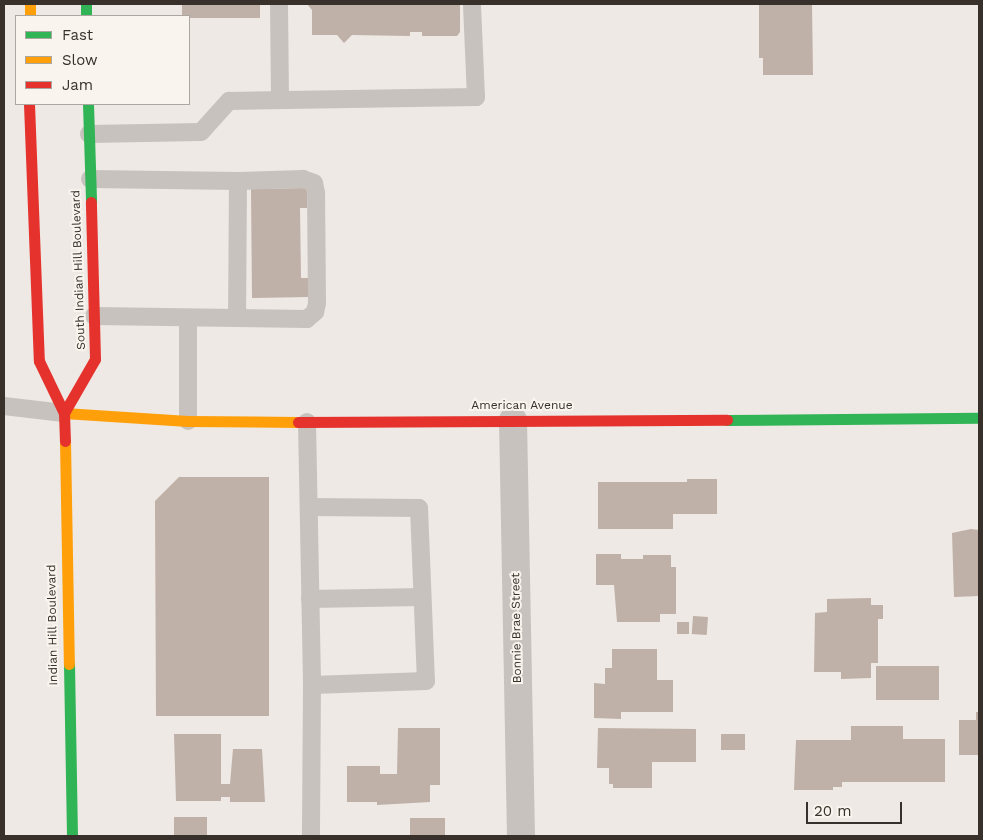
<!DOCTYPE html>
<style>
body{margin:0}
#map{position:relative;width:983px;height:840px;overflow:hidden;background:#eee9e4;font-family:"Work Sans",sans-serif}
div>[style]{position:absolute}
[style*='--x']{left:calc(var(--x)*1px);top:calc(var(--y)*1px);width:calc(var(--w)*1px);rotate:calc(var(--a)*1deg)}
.building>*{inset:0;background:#bfb0a8;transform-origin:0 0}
.lane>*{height:18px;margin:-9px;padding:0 9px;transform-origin:9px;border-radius:9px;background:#c7c2bd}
.street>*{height:28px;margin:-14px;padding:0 14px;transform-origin:14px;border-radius:14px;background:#c7c2bd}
.fast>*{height:11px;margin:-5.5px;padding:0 5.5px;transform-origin:5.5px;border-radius:5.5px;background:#30b455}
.slow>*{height:11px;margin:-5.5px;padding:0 5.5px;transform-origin:5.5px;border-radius:5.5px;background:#ff9f0a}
.jam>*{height:11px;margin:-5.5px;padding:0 5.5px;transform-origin:5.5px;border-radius:5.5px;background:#e5322d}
span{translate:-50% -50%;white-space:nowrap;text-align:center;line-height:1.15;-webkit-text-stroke:4px #f9f4ed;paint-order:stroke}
.street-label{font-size:12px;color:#37302b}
.frame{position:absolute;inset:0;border:5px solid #37302b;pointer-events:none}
.legend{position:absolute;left:15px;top:15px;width:175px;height:90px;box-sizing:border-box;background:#f9f4ed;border:1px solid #aba69f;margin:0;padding:6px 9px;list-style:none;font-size:15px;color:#37302b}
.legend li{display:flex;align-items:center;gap:10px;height:25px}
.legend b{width:25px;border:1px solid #aba69f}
.scale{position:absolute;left:806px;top:802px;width:96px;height:22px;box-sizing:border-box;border:2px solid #37302b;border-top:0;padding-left:6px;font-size:15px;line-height:18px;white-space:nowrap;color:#37302b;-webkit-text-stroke:4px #f9f4ed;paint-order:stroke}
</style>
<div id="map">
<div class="building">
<i style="clip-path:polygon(182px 4px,260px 4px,260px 18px,189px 18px,189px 16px,182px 16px)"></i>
<i style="clip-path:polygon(307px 4px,460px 4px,460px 32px,457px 36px,422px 36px,422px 32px,410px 32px,410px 36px,352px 35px,344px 43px,337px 35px,312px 35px,312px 10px)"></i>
<i style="clip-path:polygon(759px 4px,812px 4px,813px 75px,763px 75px,763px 58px,759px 58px)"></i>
<i style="clip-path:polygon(307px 188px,307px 208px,300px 208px,301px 278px,308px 278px,308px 297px,252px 298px,251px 189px)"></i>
<i style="clip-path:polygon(179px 477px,269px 477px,269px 716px,156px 716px,155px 501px)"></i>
<i style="clip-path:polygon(687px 479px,717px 479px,717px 514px,673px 514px,673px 529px,598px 529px,598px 482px,687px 482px)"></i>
<i style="clip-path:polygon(971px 529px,979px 530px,979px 596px,954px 597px,952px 533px)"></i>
<i style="clip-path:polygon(596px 554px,621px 554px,621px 559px,643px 559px,643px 555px,671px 555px,671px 567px,676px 567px,676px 614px,660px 614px,660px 622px,617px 622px,614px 585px,596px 585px)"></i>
<i style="clip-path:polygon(871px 598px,871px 605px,883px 605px,883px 619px,878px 619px,878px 663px,871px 663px,871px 678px,841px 679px,841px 672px,814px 672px,815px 613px,827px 612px,827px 599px)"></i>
<i style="left:693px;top:616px;width:15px;height:18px;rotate:4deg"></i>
<i style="left:677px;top:622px;width:12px;height:12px"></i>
<i style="clip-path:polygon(612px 649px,657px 649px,657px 680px,673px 680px,673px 712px,621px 712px,621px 719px,594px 718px,594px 683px,605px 684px,605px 668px,612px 668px)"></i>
<i style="left:876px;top:666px;width:63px;height:34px"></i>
<i style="clip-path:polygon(976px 712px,979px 712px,979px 755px,959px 755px,959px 720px,976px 720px)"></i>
<i style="clip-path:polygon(851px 726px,903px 726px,903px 739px,945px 739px,945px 782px,842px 782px,842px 787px,833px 787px,833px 790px,794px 790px,796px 740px,851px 740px)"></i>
<i style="clip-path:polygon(398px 728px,440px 728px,440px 785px,430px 785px,430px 802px,377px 805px,377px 802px,347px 802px,347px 766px,380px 766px,380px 774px,397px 774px)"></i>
<i style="clip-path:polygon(598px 728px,696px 729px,696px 762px,652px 762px,652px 788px,613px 788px,613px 784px,609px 784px,609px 768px,597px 768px)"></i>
<i style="clip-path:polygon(174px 734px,221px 734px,221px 784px,230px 784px,233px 749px,262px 749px,265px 802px,230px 802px,230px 797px,221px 797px,221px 801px,176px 801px)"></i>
<i style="left:721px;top:734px;width:24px;height:16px"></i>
<i style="left:174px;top:817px;width:33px;height:19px"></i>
<i style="left:410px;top:818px;width:35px;height:18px"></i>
</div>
<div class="lane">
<i style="--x:279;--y:4;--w:96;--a:89.4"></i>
<i style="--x:89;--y:134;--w:112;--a:-1"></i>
<i style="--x:201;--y:132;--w:42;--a:-47.9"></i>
<i style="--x:229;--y:101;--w:247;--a:-0.9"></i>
<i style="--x:476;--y:97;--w:93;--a:-92.5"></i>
<i style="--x:90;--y:179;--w:148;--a:0.8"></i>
<i style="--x:238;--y:181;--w:137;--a:90.4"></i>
<i style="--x:237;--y:318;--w:143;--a:-179.2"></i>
<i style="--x:188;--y:318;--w:103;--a:90"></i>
<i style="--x:237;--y:318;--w:70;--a:0.8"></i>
<i style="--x:307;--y:319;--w:11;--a:-41"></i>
<i style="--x:315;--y:312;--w:9;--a:-77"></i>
<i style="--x:317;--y:303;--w:110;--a:-90.5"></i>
<i style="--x:316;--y:193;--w:10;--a:-101"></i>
<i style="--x:314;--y:183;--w:12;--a:-160"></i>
<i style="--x:303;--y:179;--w:65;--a:178.2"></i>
<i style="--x:4;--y:406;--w:60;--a:6.7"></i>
<i style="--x:307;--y:422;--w:263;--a:88.9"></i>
<i style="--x:312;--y:685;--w:151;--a:90.4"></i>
<i style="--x:310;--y:507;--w:109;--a:0.5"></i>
<i style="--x:419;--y:508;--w:173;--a:87.7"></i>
<i style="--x:426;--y:681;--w:114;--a:178"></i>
<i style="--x:310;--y:599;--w:112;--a:-1"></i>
</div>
<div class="street">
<i style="--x:513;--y:420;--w:416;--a:88.9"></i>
</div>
<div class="fast">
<i style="--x:86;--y:4;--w:12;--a:90"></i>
<i style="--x:88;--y:104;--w:98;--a:88.2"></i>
<i style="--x:727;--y:420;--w:252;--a:-0.5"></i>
<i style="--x:69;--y:664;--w:172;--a:89"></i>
</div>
<div class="slow">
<i style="--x:30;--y:4;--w:12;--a:90"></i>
<i style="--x:64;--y:413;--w:124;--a:3.7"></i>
<i style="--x:188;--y:421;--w:110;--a:0.5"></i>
<i style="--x:65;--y:441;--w:223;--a:89"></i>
</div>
<div class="jam">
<i style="--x:29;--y:104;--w:257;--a:87.8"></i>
<i style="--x:39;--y:361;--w:58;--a:64.3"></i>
<i style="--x:64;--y:413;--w:28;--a:88"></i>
<i style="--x:64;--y:413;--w:62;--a:-60.1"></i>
<i style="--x:95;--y:359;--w:157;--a:-91.5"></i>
<i style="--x:298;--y:422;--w:429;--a:-0.3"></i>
</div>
<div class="street-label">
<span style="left:79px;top:270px;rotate:-92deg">South Indian Hill Boulevard</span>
<span style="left:522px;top:406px">American Avenue</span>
<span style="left:53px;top:625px;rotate:-91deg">Indian Hill Boulevard</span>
<span style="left:517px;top:628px;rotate:-91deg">Bonnie Brae Street</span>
</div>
<div class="frame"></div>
<ul class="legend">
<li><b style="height:6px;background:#30b455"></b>Fast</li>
<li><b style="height:6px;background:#ff9f0a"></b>Slow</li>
<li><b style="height:6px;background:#e5322d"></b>Jam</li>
</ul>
<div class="scale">20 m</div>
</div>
